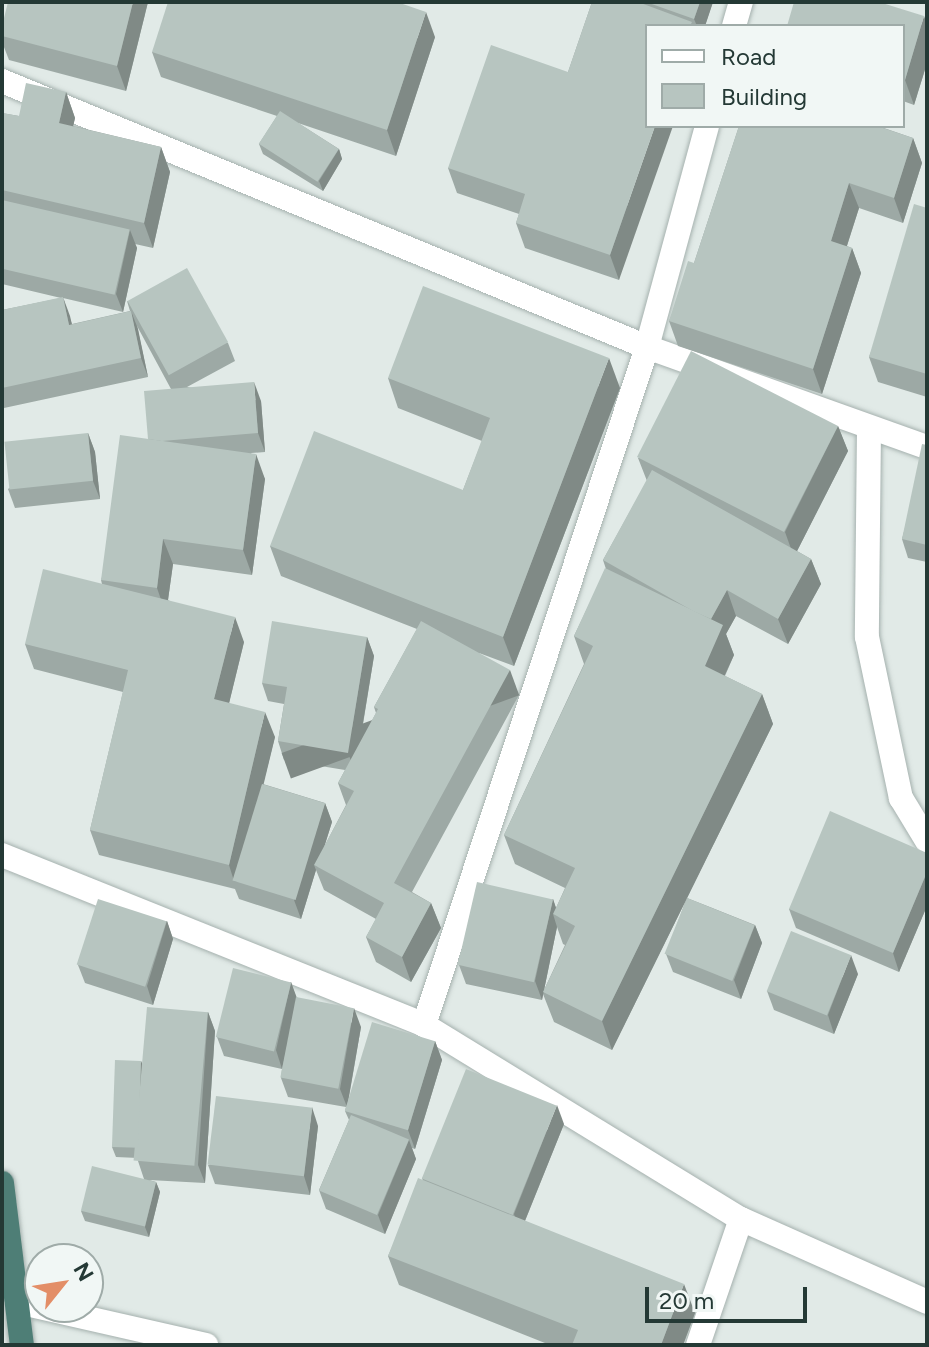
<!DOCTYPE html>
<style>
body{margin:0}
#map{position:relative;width:929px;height:1347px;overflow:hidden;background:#e1eae7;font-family:Figtree,sans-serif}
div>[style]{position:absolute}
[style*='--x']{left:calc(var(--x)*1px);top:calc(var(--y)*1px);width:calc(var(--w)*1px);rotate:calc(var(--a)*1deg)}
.roads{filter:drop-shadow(0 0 2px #a5b1ae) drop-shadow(0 0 2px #a5b1ae)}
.minor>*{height:24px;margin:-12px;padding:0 12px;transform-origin:12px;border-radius:12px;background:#fff}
.trunk>*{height:24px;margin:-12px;padding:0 12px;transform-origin:12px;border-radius:12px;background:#4e7e76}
.wall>*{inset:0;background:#9da9a5}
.shaded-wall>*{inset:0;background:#808a86;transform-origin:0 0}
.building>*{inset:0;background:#b7c5c0;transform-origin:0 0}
span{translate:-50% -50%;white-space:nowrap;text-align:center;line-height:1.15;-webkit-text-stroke:6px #f1f7f5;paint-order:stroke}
.frame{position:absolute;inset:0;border:4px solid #243935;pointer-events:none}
.legend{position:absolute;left:645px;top:24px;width:260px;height:104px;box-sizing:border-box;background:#f1f7f5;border:2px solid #9faba8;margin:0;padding:10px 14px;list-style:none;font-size:24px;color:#243935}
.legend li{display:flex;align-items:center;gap:16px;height:40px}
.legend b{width:40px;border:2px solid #9faba8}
.north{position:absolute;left:24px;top:1243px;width:80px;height:80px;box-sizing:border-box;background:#f1f7f5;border:2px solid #9faba8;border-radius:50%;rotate:60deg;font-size:22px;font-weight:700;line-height:32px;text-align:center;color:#243935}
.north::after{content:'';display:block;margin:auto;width:28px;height:36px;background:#e38e67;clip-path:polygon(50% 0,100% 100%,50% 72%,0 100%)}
.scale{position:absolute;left:645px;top:1287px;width:162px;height:36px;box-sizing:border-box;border:4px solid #243935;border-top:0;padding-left:10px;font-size:24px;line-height:28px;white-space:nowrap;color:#243935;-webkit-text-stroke:6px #f1f7f5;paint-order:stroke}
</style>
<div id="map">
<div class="roads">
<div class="minor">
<i style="--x:734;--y:26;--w:25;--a:-74"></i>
<i style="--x:2;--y:81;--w:698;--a:22.41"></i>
<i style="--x:647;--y:347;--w:297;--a:19.7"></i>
<i style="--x:869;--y:429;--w:208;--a:90.6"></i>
<i style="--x:867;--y:637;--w:165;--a:78.1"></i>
<i style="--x:901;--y:798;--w:50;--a:58.8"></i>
<i style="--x:2;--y:855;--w:455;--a:21.9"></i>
<i style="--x:424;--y:1025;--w:372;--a:31.5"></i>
<i style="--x:741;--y:1219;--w:204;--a:24"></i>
<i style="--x:424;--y:1025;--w:714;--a:-71.79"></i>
<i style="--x:647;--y:347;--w:229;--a:-74.8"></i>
<i style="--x:17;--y:1302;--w:194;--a:12.8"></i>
<i style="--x:698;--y:1345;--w:133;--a:-71.2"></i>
</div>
<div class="trunk">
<i style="--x:2;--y:1183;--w:163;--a:83"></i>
</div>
</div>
<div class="wall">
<i style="clip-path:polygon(148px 2px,126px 91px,9px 60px,2px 42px,2px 26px)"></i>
<i style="clip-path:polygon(592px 2px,713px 2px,705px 26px,647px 26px,619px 280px,525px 248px,516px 223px,519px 214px,457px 193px,448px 168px,568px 72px)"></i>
<i style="clip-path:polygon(927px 24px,927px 63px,914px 105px,903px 101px,903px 26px)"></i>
<i style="clip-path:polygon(435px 37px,396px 156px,298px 123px,339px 149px,342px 159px,323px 191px,263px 154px,259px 144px,277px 116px,161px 77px,152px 52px)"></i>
<i style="clip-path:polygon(66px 92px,75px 118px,73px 126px,161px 147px,170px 172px,153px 248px,135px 244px,137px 248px,123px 312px,63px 298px,72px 324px,130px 311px,127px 301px,228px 343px,235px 361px,187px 387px,261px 401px,265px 452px,251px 453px,265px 479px,252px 575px,173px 564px,168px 600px,244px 642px,229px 703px,275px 737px,263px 784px,325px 803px,332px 822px,324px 847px,346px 805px,338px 783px,345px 770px,284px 760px,278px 741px,284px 704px,268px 701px,262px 683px,367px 637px,374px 656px,360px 743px,376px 713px,374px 707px,417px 629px,281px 576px,270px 546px,463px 490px,482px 441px,398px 408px,388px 378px,620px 388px,514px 666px,479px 653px,519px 695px,412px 892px,431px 903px,441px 928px,411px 982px,376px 962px,366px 937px,376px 919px,324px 890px,316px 870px,301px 919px,239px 899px,235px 889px,99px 855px,90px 830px,123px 692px,34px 669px,25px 644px,102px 584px,101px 580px,148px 439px,171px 389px,137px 326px,148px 377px,4px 408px,2px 403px,2px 310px,61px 298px,2px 284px,2px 113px,19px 116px)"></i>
<i style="clip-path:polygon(739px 126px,882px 126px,881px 127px,913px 138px,922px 163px,903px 223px,859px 208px,847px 246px,852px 248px,861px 273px,822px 394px,678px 346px,669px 321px,694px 263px)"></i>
<i style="clip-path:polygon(927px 208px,927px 397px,878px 382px,869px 357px)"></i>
<i style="clip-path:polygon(evenodd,838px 426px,848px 451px,797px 551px,811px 559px,821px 584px,788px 644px,736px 616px,726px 634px,734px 655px,725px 676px,762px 694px,773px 724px,687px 898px,755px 925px,762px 943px,741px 999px,673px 972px,666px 954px,686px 900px,612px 1050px,554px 1022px,543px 994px,542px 1000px,466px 984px,459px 965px,553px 899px,556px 908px,565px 888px,515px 864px,504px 835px,584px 664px,574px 636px,606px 569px,603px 560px,647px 481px,638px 458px,838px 426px,557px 927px,563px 944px,565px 945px,544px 990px,557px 927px)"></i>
<i style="clip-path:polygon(88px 433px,95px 452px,100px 499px,15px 508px,8px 489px)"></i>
<i style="clip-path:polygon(927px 445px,927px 562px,908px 558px,902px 539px)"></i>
<i style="clip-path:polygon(927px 853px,927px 906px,899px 972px,796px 928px,789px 909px)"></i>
<i style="clip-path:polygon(167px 921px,173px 939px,153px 1005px,85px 983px,78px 965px)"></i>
<i style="clip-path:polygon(858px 974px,834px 1034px,774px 1010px,767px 991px)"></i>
<i style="clip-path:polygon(291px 982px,296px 997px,361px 1027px,348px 1103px,435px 1041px,442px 1060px,415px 1149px,412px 1148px,416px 1159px,385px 1234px,326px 1209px,319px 1190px,349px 1120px,345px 1111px,346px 1107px,288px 1097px,281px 1078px,282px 1069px,224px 1056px,217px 1037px)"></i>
<i style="clip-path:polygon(208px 1012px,215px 1031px,205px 1183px,149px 1180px,156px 1182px,160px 1192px,149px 1237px,85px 1221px,81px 1211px,144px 1179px,138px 1161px,138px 1158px,116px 1157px,112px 1147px,141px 1061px,144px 1068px)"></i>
<i style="clip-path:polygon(564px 1124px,525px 1221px,695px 1313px,683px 1345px,550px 1345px,399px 1285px,388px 1256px,423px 1181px,422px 1178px)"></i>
<i style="clip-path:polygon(318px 1126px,310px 1195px,215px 1184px,208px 1165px)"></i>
</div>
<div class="shaded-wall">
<i style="clip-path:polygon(133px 2px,148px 2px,126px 91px,117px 66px)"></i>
<i style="clip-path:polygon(700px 2px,713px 2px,705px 26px,697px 26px,694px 19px)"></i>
<i style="clip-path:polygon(426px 12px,435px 37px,396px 156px,387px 130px)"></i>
<i style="clip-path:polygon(924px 16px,927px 24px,927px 63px,914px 105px,905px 80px)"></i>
<i style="clip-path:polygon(66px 92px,75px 118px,68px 148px,59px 123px)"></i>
<i style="clip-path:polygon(655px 126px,673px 126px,619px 280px,610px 255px)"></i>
<i style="clip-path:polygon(913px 138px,922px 163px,903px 223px,894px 198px)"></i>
<i style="clip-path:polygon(161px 147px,170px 172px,153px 248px,144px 223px)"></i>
<i style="clip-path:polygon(339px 149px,342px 159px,323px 191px,319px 181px)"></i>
<i style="clip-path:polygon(849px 183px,859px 208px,840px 267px,831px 241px)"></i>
<i style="clip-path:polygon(130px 230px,137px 248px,123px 312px,116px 294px)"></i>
<i style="clip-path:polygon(852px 248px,861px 273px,822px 394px,813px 369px)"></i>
<i style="clip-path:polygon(63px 297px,70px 316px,76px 343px,69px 325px)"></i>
<i style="clip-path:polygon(131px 311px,138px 329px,148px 377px,141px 358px)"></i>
<i style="clip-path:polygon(609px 358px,620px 388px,514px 666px,503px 637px)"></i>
<i style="clip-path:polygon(254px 382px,261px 401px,265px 452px,258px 433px)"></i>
<i style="clip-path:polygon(838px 426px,848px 451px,794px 557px,785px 532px)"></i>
<i style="clip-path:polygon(88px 433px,95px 452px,100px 499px,93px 481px)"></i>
<i style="clip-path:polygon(256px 454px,265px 479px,252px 575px,243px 550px)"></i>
<i style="clip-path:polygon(163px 539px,173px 564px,166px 614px,157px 588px)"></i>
<i style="clip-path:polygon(811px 559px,821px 584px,788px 644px,778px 619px)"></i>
<i style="clip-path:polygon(727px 590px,736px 616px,726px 634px,734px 655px,715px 696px,705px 666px,710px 621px)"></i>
<i style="clip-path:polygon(235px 617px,244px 642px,224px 724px,214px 699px)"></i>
<i style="clip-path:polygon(367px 637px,374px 656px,355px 771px,348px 753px)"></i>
<i style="left:510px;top:670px;width:27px;height:243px;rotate:70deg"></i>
<i style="clip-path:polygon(762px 694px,773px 724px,612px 1050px,602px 1021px)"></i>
<i style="clip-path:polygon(265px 712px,275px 737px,240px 882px,234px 881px,229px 865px)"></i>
<i style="clip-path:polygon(325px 803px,332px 822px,318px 867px,314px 865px,316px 870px,301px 919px,294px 900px)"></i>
<i style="clip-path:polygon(927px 872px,927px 906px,899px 972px,893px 953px)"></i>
<i style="clip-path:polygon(553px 899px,559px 917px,553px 914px,557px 927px,542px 1000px,535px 981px)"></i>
<i style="clip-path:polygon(431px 903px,441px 928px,411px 982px,402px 957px)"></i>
<i style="clip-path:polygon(167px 921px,173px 939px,153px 1005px,147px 986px)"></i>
<i style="clip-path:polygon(755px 925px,762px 943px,741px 999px,734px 980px)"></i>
<i style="clip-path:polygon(851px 955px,858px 974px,834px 1034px,828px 1015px)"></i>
<i style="clip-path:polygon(291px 982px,298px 1001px,282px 1069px,276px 1050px)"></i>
<i style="clip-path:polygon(354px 1008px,361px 1027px,347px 1107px,340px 1089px)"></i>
<i style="clip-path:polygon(208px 1012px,215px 1031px,205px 1183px,198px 1165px)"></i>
<i style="clip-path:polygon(435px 1041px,442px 1060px,415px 1149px,408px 1130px)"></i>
<i style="clip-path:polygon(141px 1061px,145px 1071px,139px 1148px)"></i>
<i style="clip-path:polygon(557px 1105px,564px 1124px,520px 1233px,514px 1214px)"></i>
<i style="clip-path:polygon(312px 1107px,318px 1126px,310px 1195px,304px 1176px)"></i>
<i style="clip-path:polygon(409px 1140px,416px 1159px,385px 1234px,378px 1215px)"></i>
<i style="clip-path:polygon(156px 1182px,160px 1192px,149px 1237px,145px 1227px)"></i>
<i style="clip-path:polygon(684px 1284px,695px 1313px,683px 1345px,661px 1345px)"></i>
</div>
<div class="building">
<i style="clip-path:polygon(8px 2px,133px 2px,117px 66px,2px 36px,2px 26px)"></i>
<i style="clip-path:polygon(168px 2px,397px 2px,426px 12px,387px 130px,152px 52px)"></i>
<i style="clip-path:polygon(592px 2px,638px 2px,692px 22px,690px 26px,647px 26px,647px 126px,655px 126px,610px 255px,516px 223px,525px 194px,448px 168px,491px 45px,568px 72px)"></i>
<i style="clip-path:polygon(646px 2px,700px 2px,694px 19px)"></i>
<i style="clip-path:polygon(794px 2px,879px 2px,924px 16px,905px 80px,903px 79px,903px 26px,787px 26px)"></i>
<i style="clip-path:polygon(26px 83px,66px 92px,59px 123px,161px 147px,144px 223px,2px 190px,2px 113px,19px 116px)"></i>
<i style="left:280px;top:111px;width:70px;height:39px;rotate:33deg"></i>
<i style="clip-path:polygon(739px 126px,877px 126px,913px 138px,894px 198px,849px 183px,831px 241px,852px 248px,813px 369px,669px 321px,688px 261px,694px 263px)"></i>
<i style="left:2px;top:200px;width:131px;height:67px;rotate:13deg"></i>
<i style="clip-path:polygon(914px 204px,927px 208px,927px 374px,869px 357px)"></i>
<i style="left:187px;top:268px;width:85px;height:68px;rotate:61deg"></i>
<i style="clip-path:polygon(423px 286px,609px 358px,503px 637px,270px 546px,314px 431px,463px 490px,490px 418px,388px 378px)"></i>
<i style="clip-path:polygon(63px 297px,69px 325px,131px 311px,141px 358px,2px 388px,2px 310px)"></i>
<i style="left:691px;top:351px;width:165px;height:119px;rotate:27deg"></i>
<i style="clip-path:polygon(254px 382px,258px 433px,162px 441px,148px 439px,144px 391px)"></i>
<i style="left:88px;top:433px;width:48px;height:84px;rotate:84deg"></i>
<i style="clip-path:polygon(120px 435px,256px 454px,243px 550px,163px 539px,157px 588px,101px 580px)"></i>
<i style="clip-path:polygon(922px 444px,927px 445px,927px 545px,902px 539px)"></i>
<i style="clip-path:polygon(652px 470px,811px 559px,778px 619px,727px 590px,711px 619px,693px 611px,603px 560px)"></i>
<i style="clip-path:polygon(605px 568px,723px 625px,705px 666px,762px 694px,602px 1021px,543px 992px,575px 926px,553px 914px,575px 868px,504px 835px,593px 646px,574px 636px)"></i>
<i style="clip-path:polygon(43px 569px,235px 617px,214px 699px,265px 712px,229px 865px,90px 830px,128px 670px,25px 644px)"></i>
<i style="clip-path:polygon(272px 621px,367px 637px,348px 753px,278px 741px,287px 687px,262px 683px)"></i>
<i style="clip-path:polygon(421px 621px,510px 670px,394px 883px,431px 903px,402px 957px,366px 937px,384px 903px,314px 865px,354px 791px,338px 783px,378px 709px,374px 707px)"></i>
<i style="left:262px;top:784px;width:66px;height:101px;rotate:17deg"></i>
<i style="clip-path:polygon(830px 811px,927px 853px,927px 872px,893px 953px,789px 909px)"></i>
<i style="left:477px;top:882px;width:78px;height:85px;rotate:13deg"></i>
<i style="left:687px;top:898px;width:73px;height:60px;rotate:22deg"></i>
<i style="left:98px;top:899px;width:72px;height:69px;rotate:18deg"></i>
<i style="left:791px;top:931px;width:65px;height:65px;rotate:22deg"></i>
<i style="left:233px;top:968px;width:60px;height:71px;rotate:14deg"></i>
<i style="left:296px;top:997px;width:59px;height:82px;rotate:11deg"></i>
<i style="left:147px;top:1007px;width:61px;height:154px;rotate:5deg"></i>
<i style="left:372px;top:1022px;width:66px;height:93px;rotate:17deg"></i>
<i style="left:115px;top:1060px;width:26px;height:87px;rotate:2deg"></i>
<i style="left:466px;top:1069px;width:98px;height:118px;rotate:22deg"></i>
<i style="left:216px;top:1096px;width:97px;height:69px;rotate:7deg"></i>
<i style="left:351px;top:1115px;width:63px;height:82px;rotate:23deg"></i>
<i style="left:92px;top:1166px;width:66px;height:46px;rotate:14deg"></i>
<i style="clip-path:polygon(418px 1178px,684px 1284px,661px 1345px,572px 1345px,578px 1330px,388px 1256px)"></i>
</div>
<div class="frame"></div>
<ul class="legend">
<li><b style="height:10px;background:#fff"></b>Road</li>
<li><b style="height:22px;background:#b7c5c0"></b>Building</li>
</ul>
<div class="north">N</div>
<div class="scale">20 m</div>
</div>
